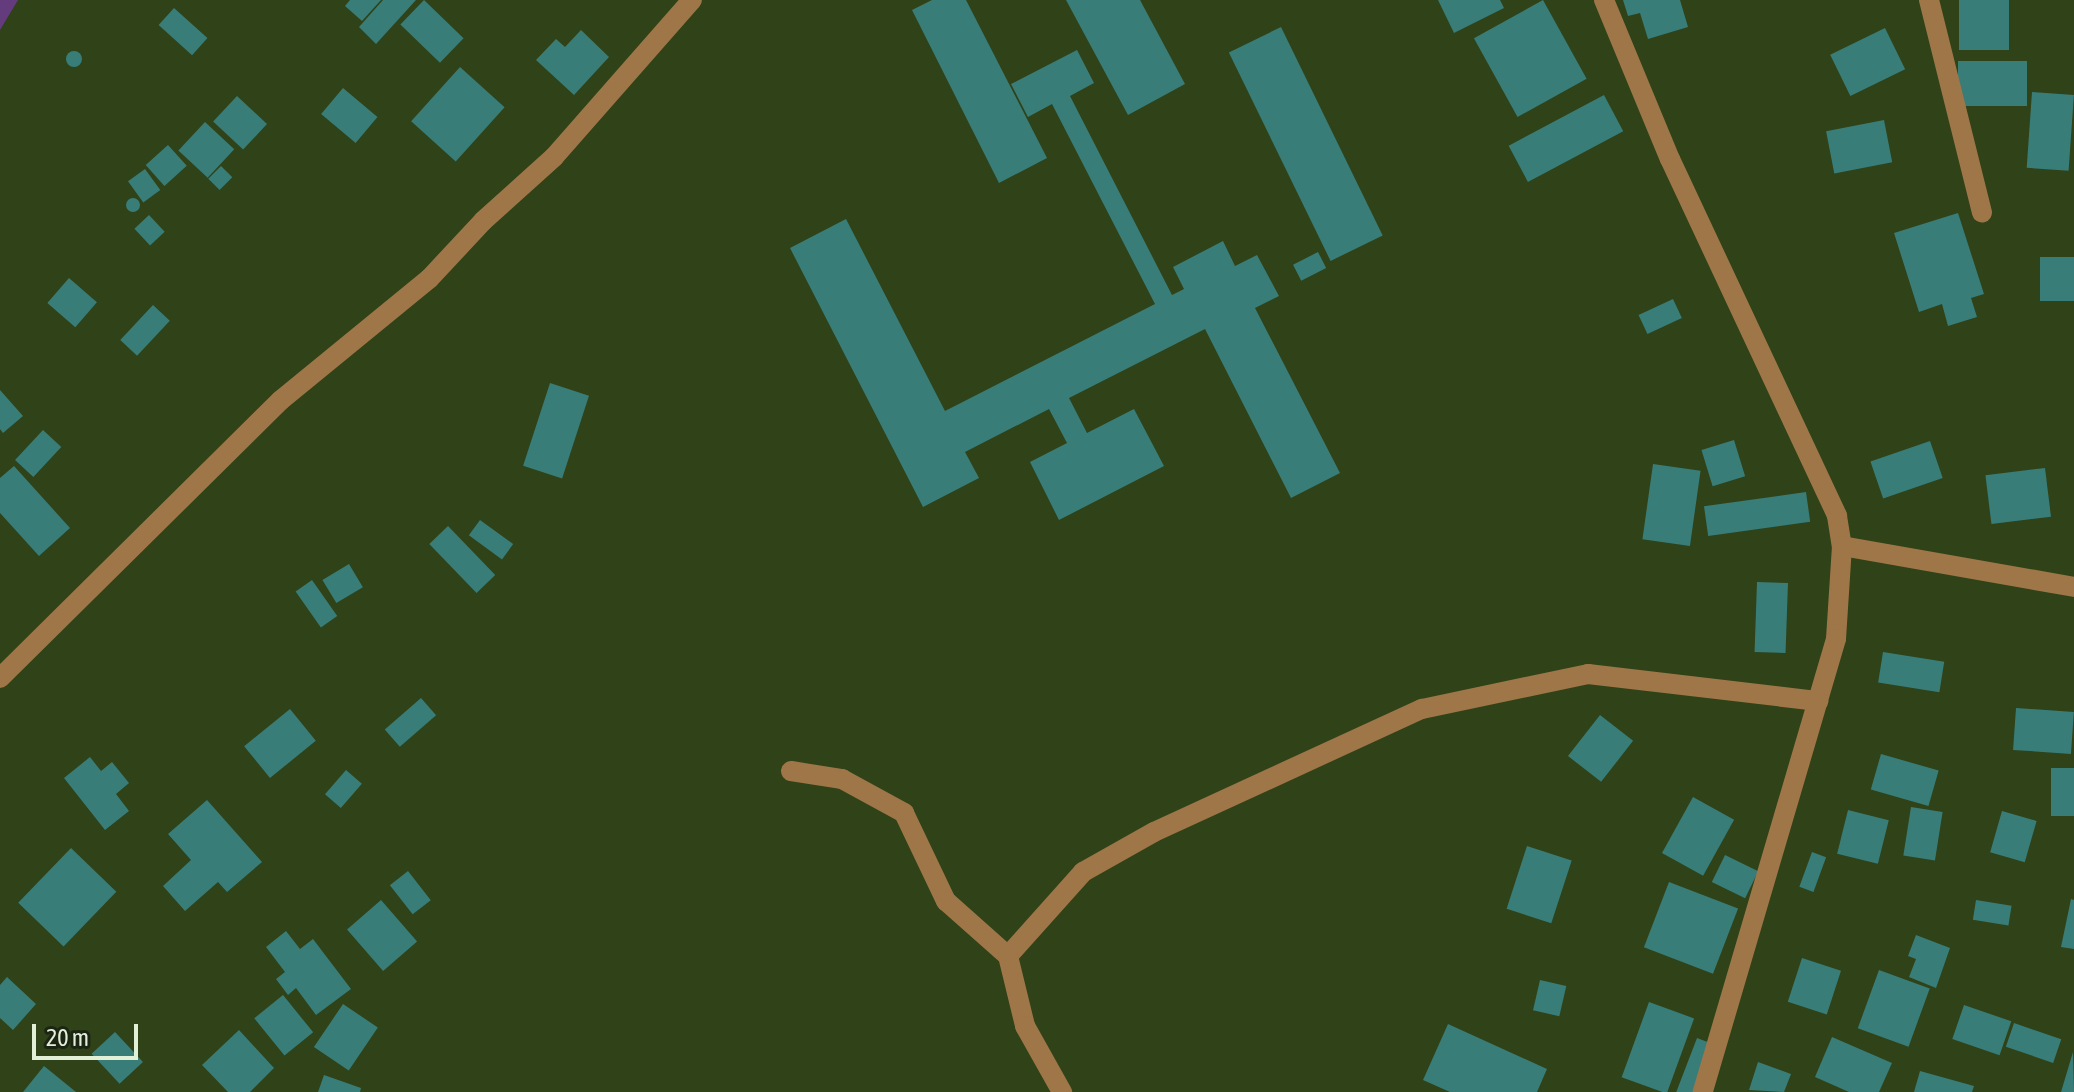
<!DOCTYPE html>
<style>
body{margin:0}
#map{position:relative;width:2074px;height:1092px;overflow:hidden;background:#2f4218;font-family:"Asap Condensed",sans-serif}
div>[style]{position:absolute}
[style*='--x']{left:calc(var(--x)*1px);top:calc(var(--y)*1px);width:calc(var(--w)*1px);rotate:calc(var(--a)*1deg)}
.green>*{inset:0;background:#643c7e}
.building>*{inset:0;background:#397d79;transform-origin:0 0}
.round{border-radius:50%}
.minor>*{height:20px;margin:-10px;padding:0 10px;transform-origin:10px;border-radius:10px;background:#9e7648}
span{translate:-50% -50%;white-space:nowrap;text-align:center;line-height:1.15;-webkit-text-stroke:6px #1c2513;paint-order:stroke}
.scale{position:absolute;left:32px;top:1024px;width:106px;height:36px;box-sizing:border-box;border:4px solid #e3f0d8;border-top:0;padding-left:10px;font-size:24px;line-height:28px;white-space:nowrap;color:#e3f0d8;-webkit-text-stroke:6px #1c2513;paint-order:stroke}
</style>
<div id="map">
<div class="green">
<i style="clip-path:polygon(0 0,18px 0,0 30px)"></i>
</div>
<div class="building">
<i style="clip-path:polygon(350px 0,381px 0,362px 21px,345px 6px)"></i>
<i style="clip-path:polygon(383px 0,416px 0,376px 44px,359px 27px)"></i>
<i style="left:424px;top:0;width:55px;height:34px;rotate:44deg"></i>
<i style="clip-path:polygon(932px 0,966px 0,1047px 158px,999px 183px,912px 10px)"></i>
<i style="clip-path:polygon(1066px 0,1140px 0,1185px 84px,1128px 115px)"></i>
<i style="clip-path:polygon(1438px 0,1500px 0,1504px 8px,1454px 33px)"></i>
<i style="left:1543px;top:0;width:90px;height:79px;rotate:61deg"></i>
<i style="clip-path:polygon(1623px 0,1680px 0,1688px 27px,1648px 39px,1640px 13px,1628px 16px)"></i>
<i style="left:1959px;top:0;width:50px;height:50px"></i>
<i style="left:174px;top:8px;width:45px;height:23px;rotate:42deg"></i>
<i style="left:1281px;top:27px;width:232px;height:58px;rotate:64deg"></i>
<i style="left:1885px;top:28px;width:46px;height:61px;rotate:64deg"></i>
<i style="clip-path:polygon(581px 30px,609px 57px,574px 95px,536px 60px,556px 39px,565px 47px)"></i>
<i style="clip-path:polygon(1077px 50px,1094px 83px,1070px 96px,1172px 295px,1184px 289px,1173px 267px,1223px 241px,1235px 266px,1257px 255px,1279px 296px,1255px 308px,1340px 473px,1291px 498px,1205px 329px,1069px 398px,1087px 433px,1134px 409px,1164px 466px,1059px 520px,1030px 462px,1067px 443px,1049px 409px,965px 452px,979px 478px,923px 507px,790px 248px,846px 219px,945px 411px,1155px 304px,1052px 104px,1028px 117px,1011px 84px)"></i>
<i class="round" style="left:66px;top:51px;width:16px;height:16px"></i>
<i style="left:2027px;top:61px;width:45px;height:69px;rotate:90deg"></i>
<i style="left:460px;top:67px;width:60px;height:73px;rotate:42deg"></i>
<i style="left:343px;top:88px;width:45px;height:34px;rotate:40deg"></i>
<i style="left:2032px;top:92px;width:42px;height:76px;rotate:4deg"></i>
<i style="left:1604px;top:95px;width:41px;height:108px;rotate:62deg"></i>
<i style="left:237px;top:96px;width:41px;height:35px;rotate:43deg"></i>
<i style="left:1884px;top:120px;width:43px;height:59px;rotate:79deg"></i>
<i style="left:205px;top:122px;width:40px;height:39px;rotate:43deg"></i>
<i style="left:168px;top:145px;width:28px;height:30px;rotate:48deg"></i>
<i style="left:221px;top:166px;width:16px;height:18px;rotate:45deg"></i>
<i style="left:145px;top:169px;width:26px;height:21px;rotate:54deg"></i>
<i class="round" style="left:126px;top:198px;width:14px;height:14px"></i>
<i style="clip-path:polygon(1958px 213px,1984px 294px,1971px 298px,1977px 317px,1948px 326px,1942px 304px,1919px 312px,1894px 233px)"></i>
<i style="left:149px;top:215px;width:23px;height:20px;rotate:47deg"></i>
<i style="left:1318px;top:252px;width:18px;height:28px;rotate:63deg"></i>
<i style="left:2074px;top:257px;width:44px;height:34px;rotate:90deg"></i>
<i style="left:69px;top:278px;width:37px;height:33px;rotate:41deg"></i>
<i style="left:1673px;top:299px;width:21px;height:38px;rotate:65deg"></i>
<i style="left:153px;top:305px;width:23px;height:48px;rotate:43deg"></i>
<i style="left:550px;top:383px;width:41px;height:87px;rotate:18deg"></i>
<i style="clip-path:polygon(0 390px,23px 416px,3px 433px,0 429px)"></i>
<i style="left:43px;top:430px;width:25px;height:41px;rotate:43deg"></i>
<i style="left:1734px;top:440px;width:38px;height:34px;rotate:73deg"></i>
<i style="left:1930px;top:441px;width:39px;height:63px;rotate:71deg"></i>
<i style="left:1653px;top:464px;width:48px;height:76px;rotate:8deg"></i>
<i style="clip-path:polygon(14px 466px,70px 528px,39px 556px,0 513px,0 478px)"></i>
<i style="left:2045px;top:468px;width:49px;height:60px;rotate:83deg"></i>
<i style="left:1806px;top:492px;width:30px;height:103px;rotate:82deg"></i>
<i style="left:480px;top:520px;width:41px;height:19px;rotate:36deg"></i>
<i style="left:448px;top:526px;width:68px;height:26px;rotate:46deg"></i>
<i style="left:349px;top:564px;width:27px;height:31px;rotate:59deg"></i>
<i style="left:312px;top:580px;width:44px;height:20px;rotate:55deg"></i>
<i style="left:1757px;top:582px;width:31px;height:70px;rotate:2deg"></i>
<i style="left:1883px;top:652px;width:62px;height:31px;rotate:9deg"></i>
<i style="left:421px;top:698px;width:23px;height:48px;rotate:49deg"></i>
<i style="left:2016px;top:708px;width:58px;height:42px;rotate:4deg"></i>
<i style="left:290px;top:709px;width:41px;height:59px;rotate:51deg"></i>
<i style="left:1600px;top:715px;width:42px;height:52px;rotate:38deg"></i>
<i style="left:1881px;top:754px;width:60px;height:37px;rotate:16deg"></i>
<i style="clip-path:polygon(90px 757px,101px 771px,112px 762px,129px 783px,116px 794px,129px 811px,105px 830px,64px 778px)"></i>
<i style="left:2051px;top:768px;width:23px;height:48px"></i>
<i style="left:346px;top:770px;width:21px;height:32px;rotate:41deg"></i>
<i style="left:1693px;top:797px;width:47px;height:64px;rotate:29deg"></i>
<i style="clip-path:polygon(207px 800px,262px 862px,227px 892px,218px 882px,185px 911px,163px 886px,191px 860px,168px 834px)"></i>
<i style="left:1911px;top:807px;width:32px;height:49px;rotate:9deg"></i>
<i style="left:1848px;top:810px;width:42px;height:45px;rotate:14deg"></i>
<i style="left:2002px;top:811px;width:36px;height:43px;rotate:16deg"></i>
<i style="left:1527px;top:846px;width:47px;height:66px;rotate:18deg"></i>
<i style="left:71px;top:848px;width:63px;height:76px;rotate:44deg"></i>
<i style="left:1812px;top:852px;width:15px;height:37px;rotate:20deg"></i>
<i style="left:1725px;top:855px;width:37px;height:30px;rotate:26deg"></i>
<i style="left:408px;top:871px;width:37px;height:23px;rotate:52deg"></i>
<i style="left:1669px;top:882px;width:74px;height:70px;rotate:21deg"></i>
<i style="clip-path:polygon(2071px 899px,2074px 900px,2074px 949px,2061px 947px)"></i>
<i style="left:381px;top:900px;width:55px;height:45px;rotate:49deg"></i>
<i style="left:1976px;top:900px;width:36px;height:20px;rotate:9deg"></i>
<i style="clip-path:polygon(286px 931px,300px 949px,313px 939px,351px 989px,316px 1015px,296px 988px,288px 995px,276px 979px,285px 972px,266px 947px)"></i>
<i style="clip-path:polygon(1916px 935px,1950px 948px,1936px 988px,1909px 977px,1916px 959px,1908px 956px)"></i>
<i style="left:1802px;top:958px;width:41px;height:46px;rotate:18deg"></i>
<i style="left:1879px;top:970px;width:54px;height:62px;rotate:20deg"></i>
<i style="clip-path:polygon(7px 977px,36px 1004px,13px 1030px,0 1018px,0 985px)"></i>
<i style="left:1540px;top:980px;width:27px;height:31px;rotate:13deg"></i>
<i style="left:283px;top:995px;width:48px;height:37px;rotate:51deg"></i>
<i style="left:1649px;top:1002px;width:48px;height:80px;rotate:20deg"></i>
<i style="left:343px;top:1004px;width:42px;height:52px;rotate:34deg"></i>
<i style="left:1964px;top:1005px;width:50px;height:36px;rotate:19deg"></i>
<i style="left:2014px;top:1023px;width:50px;height:25px;rotate:19deg"></i>
<i style="clip-path:polygon(1448px 1024px,1547px 1069px,1537px 1092px,1450px 1092px,1423px 1080px)"></i>
<i style="clip-path:polygon(239px 1030px,274px 1068px,250px 1092px,228px 1092px,202px 1065px)"></i>
<i style="left:115px;top:1032px;width:41px;height:32px;rotate:47deg"></i>
<i style="clip-path:polygon(1832px 1037px,1892px 1063px,1879px 1092px,1849px 1092px,1815px 1077px)"></i>
<i style="left:1697px;top:1038px;width:17px;height:58px;rotate:21deg"></i>
<i style="clip-path:polygon(2073px 1052px,2074px 1092px,2061px 1092px)"></i>
<i style="clip-path:polygon(1758px 1062px,1791px 1074px,1784px 1092px,1749px 1090px)"></i>
<i style="clip-path:polygon(44px 1066px,76px 1092px,23px 1092px)"></i>
<i style="clip-path:polygon(1920px 1071px,1974px 1086px,1972px 1092px,1914px 1092px)"></i>
<i style="clip-path:polygon(324px 1075px,361px 1088px,360px 1092px,318px 1092px)"></i>
</div>
<div class="minor">
<i style="--x:1604;--y:0;--w:172;--a:67.5"></i>
<i style="--x:1670;--y:159;--w:394;--a:64.9"></i>
<i style="--x:1837;--y:516;--w:30;--a:81"></i>
<i style="--x:1842;--y:546;--w:93;--a:93.7"></i>
<i style="--x:1836;--y:639;--w:472;--a:106.4"></i>
<i style="--x:1929;--y:0;--w:219;--a:76"></i>
<i style="--x:1842;--y:546;--w:236;--a:10"></i>
<i style="--x:0;--y:678;--w:395;--a:-44.7"></i>
<i style="--x:281;--y:400;--w:191;--a:-39.3"></i>
<i style="--x:429;--y:279;--w:79;--a:-47"></i>
<i style="--x:483;--y:221;--w:96;--a:-42"></i>
<i style="--x:554;--y:157;--w:209;--a:-48.7"></i>
<i style="--x:791;--y:771;--w:52;--a:8.9"></i>
<i style="--x:842;--y:779;--w:71;--a:28.7"></i>
<i style="--x:904;--y:813;--w:98;--a:64.5"></i>
<i style="--x:946;--y:901;--w:83;--a:41.6"></i>
<i style="--x:1008;--y:956;--w:113;--a:-48.2"></i>
<i style="--x:1083;--y:872;--w:81;--a:-29.4"></i>
<i style="--x:1154;--y:832;--w:295;--a:-24.7"></i>
<i style="--x:1422;--y:709;--w:170;--a:-11.9"></i>
<i style="--x:1588;--y:674;--w:232;--a:6.7"></i>
<i style="--x:1008;--y:956;--w:72;--a:76.3"></i>
<i style="--x:1025;--y:1026;--w:76;--a:60.7"></i>
</div>
<div class="scale">20 m</div>
</div>
